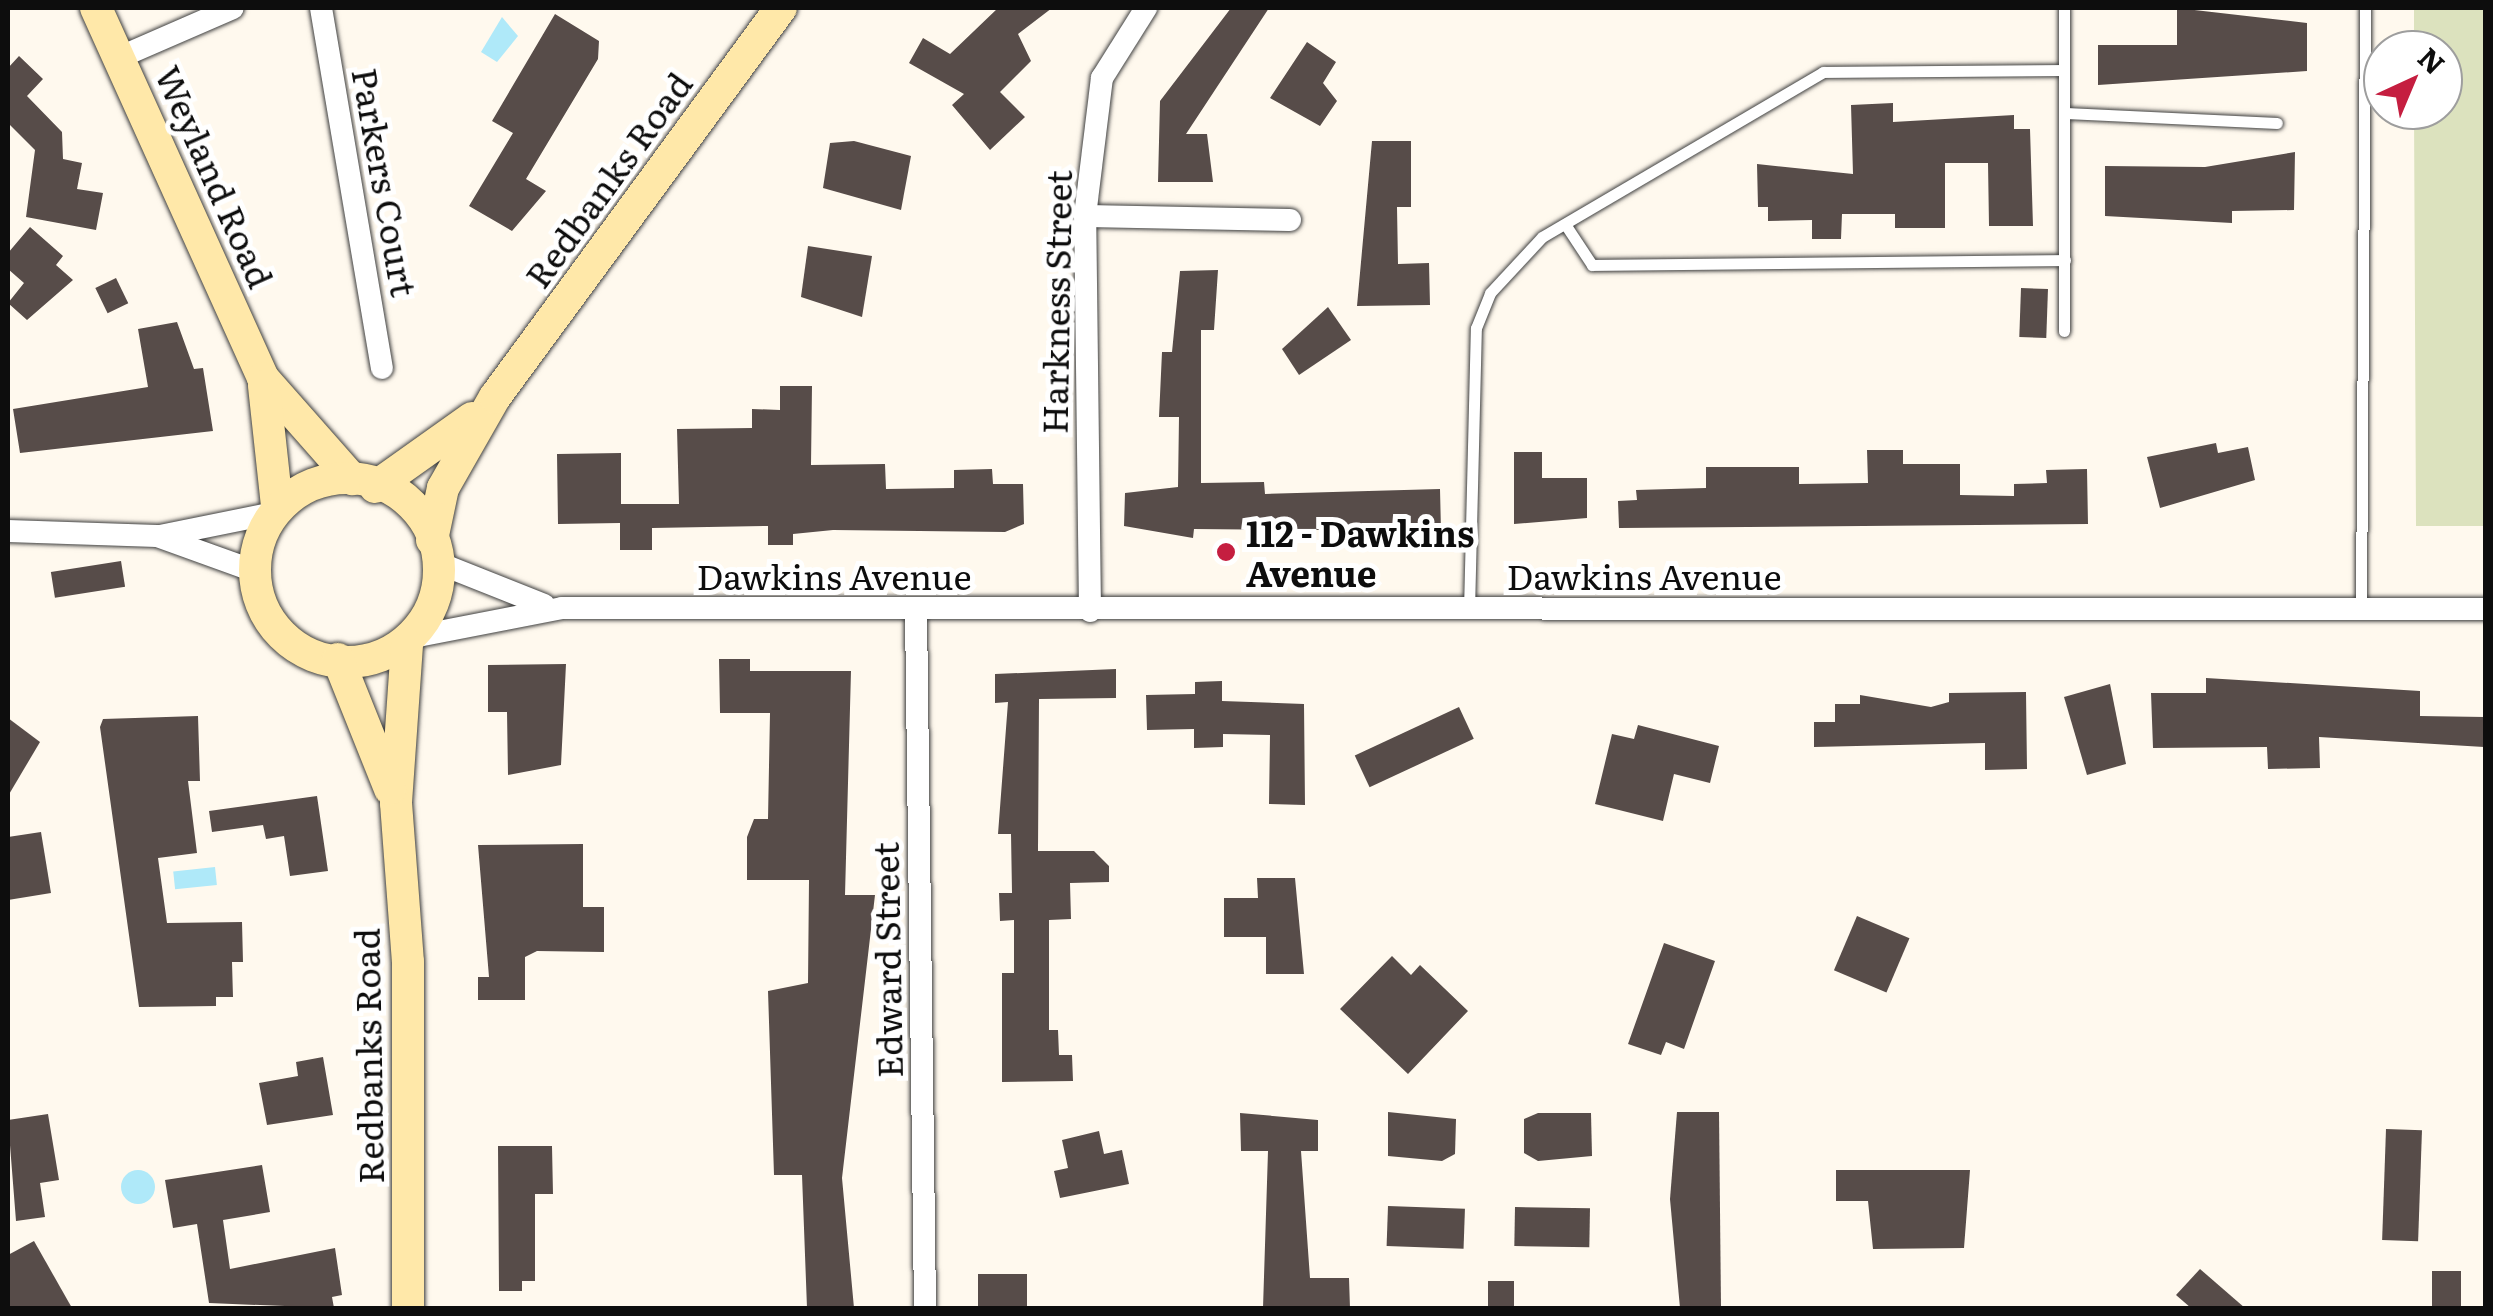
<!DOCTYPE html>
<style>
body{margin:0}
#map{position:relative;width:2493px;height:1316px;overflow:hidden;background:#fff9ee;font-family:Literata,serif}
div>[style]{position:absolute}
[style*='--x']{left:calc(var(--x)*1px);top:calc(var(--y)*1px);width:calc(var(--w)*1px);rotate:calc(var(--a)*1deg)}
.cemetery>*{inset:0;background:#dce2be}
.water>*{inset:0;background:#afe9f9;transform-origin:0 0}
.round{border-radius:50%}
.building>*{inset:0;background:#574c49;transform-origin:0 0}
.roads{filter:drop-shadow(0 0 2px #404040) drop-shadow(0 0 2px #404040)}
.service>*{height:11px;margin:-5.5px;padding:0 5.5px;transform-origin:5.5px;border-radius:5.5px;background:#fff}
.minor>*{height:22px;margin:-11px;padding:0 11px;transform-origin:11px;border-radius:11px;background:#fff}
.secondary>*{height:32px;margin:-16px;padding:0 16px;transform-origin:16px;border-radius:16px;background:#ffe8a9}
.secondary>.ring{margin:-16px;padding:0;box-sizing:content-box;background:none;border:32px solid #ffe8a9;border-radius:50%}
.dots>*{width:28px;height:28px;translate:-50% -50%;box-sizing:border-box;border:5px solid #fff;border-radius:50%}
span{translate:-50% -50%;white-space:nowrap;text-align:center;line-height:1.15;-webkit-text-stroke:10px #fff;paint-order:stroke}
.street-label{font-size:35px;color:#0d0d0d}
.poi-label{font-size:35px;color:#0d0d0d;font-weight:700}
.left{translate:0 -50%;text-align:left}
.frame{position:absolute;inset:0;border:10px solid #0d0d0d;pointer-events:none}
.north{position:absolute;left:2363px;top:30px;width:100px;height:100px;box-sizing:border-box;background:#fff;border:2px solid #9e9e9e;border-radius:50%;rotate:44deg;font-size:28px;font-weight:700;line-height:40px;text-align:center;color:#0d0d0d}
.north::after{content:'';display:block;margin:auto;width:35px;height:45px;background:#c51e40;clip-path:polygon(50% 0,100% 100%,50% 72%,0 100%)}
</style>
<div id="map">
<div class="cemetery">
<i style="clip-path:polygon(2414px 8px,2485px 8px,2485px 526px,2416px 526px,2414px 110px,2443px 110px,2443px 50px,2414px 50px)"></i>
</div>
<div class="water">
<i style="clip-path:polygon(502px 17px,518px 36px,497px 62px,481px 52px)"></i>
<i style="left:215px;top:867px;width:18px;height:42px;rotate:84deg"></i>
<i class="round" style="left:121px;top:1170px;width:34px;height:34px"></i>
</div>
<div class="building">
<i style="clip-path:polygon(998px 8px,1052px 8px,1018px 34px,1031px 61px,1000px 92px,1025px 117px,990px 150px,952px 105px,964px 94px,909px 63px,923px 38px,950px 54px)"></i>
<i style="clip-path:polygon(1231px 8px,1269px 8px,1186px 134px,1207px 134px,1213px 182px,1158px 182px,1160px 101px)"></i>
<i style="clip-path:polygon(2177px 8px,2307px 23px,2307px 71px,2098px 85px,2098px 45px,2177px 45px)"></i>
<i style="clip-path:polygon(555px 14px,599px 41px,598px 59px,526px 179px,546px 191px,512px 231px,469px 206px,513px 133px,492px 121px)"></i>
<i style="clip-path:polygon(1307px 42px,1336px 62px,1323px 83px,1337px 101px,1320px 126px,1270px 98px)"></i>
<i style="clip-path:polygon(19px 56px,43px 79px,27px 96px,62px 132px,63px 159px,82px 163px,77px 189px,103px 193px,96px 230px,26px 217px,35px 150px,8px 123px,8px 68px)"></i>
<i style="clip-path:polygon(1893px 103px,1893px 122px,2014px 115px,2014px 129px,2030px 129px,2033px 226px,1989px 226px,1988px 163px,1945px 163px,1945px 228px,1895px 228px,1895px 214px,1842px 214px,1841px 239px,1812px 239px,1812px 220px,1768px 221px,1768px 207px,1758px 207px,1757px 164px,1853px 174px,1851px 105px)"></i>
<i style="clip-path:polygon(854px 141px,911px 156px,901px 210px,823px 188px,830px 143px)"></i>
<i style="clip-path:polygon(1372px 141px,1411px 141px,1411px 207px,1397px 207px,1398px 264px,1429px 263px,1430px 305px,1357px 306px)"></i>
<i style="clip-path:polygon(2295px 152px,2294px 210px,2232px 211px,2232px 223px,2105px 216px,2105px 166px,2205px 167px)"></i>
<i style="clip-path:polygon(30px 227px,63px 256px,56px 265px,73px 280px,27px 320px,8px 303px,24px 283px,8px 269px,8px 253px)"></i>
<i style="clip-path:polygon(808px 246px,872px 256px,862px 317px,801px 297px)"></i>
<i style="clip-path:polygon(1218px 270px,1214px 330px,1201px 330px,1201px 483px,1264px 482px,1265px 494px,1440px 489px,1441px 531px,1194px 529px,1193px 538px,1124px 526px,1125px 493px,1178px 487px,1179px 417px,1159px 417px,1162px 352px,1172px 352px,1180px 271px)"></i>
<i style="left:116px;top:278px;width:28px;height:23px;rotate:64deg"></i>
<i style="left:2021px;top:288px;width:27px;height:49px;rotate:2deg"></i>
<i style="clip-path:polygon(1328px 307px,1351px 340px,1299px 375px,1282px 349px)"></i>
<i style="clip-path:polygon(177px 322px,194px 369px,203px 368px,213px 431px,20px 453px,13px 409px,148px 387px,138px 329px)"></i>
<i style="clip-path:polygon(780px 386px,812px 386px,811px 465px,885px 464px,886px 489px,954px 488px,954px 470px,992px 469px,993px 484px,1023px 484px,1024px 524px,1005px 532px,833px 530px,793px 534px,793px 545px,768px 545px,768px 526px,652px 528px,652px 550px,620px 550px,620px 523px,558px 524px,557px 454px,621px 453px,621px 504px,679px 504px,677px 429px,752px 428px,752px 409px,780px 410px)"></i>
<i style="clip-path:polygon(2216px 443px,2218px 453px,2248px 447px,2255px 480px,2160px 508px,2147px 457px)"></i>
<i style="clip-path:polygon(1867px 450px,1903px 450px,1903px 464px,1960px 464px,1960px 495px,2014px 496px,2014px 484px,2047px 483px,2046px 470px,2087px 469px,2088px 524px,1619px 528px,1618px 501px,1637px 500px,1636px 490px,1706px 488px,1706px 467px,1799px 467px,1799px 484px,1868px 483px)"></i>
<i style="clip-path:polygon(1514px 452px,1542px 452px,1542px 478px,1587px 478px,1587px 518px,1514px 524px)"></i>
<i style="left:121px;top:561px;width:26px;height:71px;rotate:81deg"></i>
<i style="clip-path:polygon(719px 659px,750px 659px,750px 671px,851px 671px,845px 895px,875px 895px,842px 1178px,854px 1308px,807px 1308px,802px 1175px,774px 1175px,768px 991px,808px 983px,809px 880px,747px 880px,747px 837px,754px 819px,768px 819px,770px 713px,720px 713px)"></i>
<i style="clip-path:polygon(566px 664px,561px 765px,508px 775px,507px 712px,488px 712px,488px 665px)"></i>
<i style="clip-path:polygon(1116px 669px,1116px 698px,1039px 699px,1038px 851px,1094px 851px,1109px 866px,1109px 882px,1070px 883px,1071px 919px,1049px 920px,1049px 1030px,1058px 1030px,1059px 1055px,1072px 1055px,1073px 1081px,1002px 1082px,1002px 973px,1014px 973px,1014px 920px,1000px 921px,999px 893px,1012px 893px,1011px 834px,998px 834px,1008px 702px,995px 703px,995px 674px)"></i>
<i style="clip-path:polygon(2206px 678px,2420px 691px,2420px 716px,2485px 717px,2484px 747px,2319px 737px,2320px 768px,2268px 769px,2267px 747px,2153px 748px,2151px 693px,2206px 693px)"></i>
<i style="clip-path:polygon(1222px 681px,1222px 701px,1304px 704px,1305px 805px,1269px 804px,1270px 735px,1223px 734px,1223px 747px,1194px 748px,1194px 729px,1147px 730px,1146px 695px,1195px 694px,1195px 682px)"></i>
<i style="clip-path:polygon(2110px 684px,2126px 764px,2087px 775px,2064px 697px)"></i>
<i style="clip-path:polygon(2026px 692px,2027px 769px,1985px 770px,1985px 743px,1814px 747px,1814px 722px,1835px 722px,1835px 704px,1860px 704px,1860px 695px,1931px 707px,1949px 702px,1949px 693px)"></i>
<i style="left:1459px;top:707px;width:35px;height:115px;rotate:65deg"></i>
<i style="clip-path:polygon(198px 716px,200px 781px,188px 781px,197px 853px,158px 858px,167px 923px,242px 922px,243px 962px,232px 962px,233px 997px,216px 997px,216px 1006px,139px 1007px,100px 727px,103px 719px)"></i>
<i style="clip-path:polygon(8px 718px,40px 742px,8px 796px)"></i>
<i style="clip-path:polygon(1638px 725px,1719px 746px,1710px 783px,1674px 774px,1663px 821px,1595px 804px,1612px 734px,1634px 739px)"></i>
<i style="clip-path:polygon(317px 796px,328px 871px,290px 876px,284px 836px,266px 839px,263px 825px,212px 832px,209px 811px)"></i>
<i style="clip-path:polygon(41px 832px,51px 893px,8px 900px,8px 837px)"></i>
<i style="clip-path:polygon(583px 844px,583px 907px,604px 907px,604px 952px,537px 951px,525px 957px,525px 1000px,478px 1000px,478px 977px,489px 977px,478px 845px)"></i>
<i style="clip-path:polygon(1257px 878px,1295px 878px,1304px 974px,1266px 974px,1266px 937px,1224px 937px,1224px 898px,1258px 898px)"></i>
<i style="left:1857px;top:916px;width:57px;height:59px;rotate:23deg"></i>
<i style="clip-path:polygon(1664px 943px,1715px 961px,1684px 1049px,1666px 1042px,1661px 1055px,1628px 1044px)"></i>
<i style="clip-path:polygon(1392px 956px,1411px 975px,1420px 965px,1468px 1011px,1408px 1074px,1340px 1009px)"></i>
<i style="clip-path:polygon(323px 1057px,333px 1115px,267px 1125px,259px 1083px,298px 1076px,296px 1062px)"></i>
<i style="clip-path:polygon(1388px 1112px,1456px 1119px,1455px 1154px,1442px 1161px,1388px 1156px)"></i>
<i style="clip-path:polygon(1677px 1112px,1719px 1112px,1721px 1308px,1680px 1308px,1670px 1199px)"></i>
<i style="clip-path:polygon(1240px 1113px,1318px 1120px,1318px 1151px,1301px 1151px,1310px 1278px,1349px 1278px,1350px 1308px,1263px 1308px,1268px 1151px,1241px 1151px)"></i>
<i style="clip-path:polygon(1538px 1113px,1591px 1113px,1592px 1156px,1538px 1161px,1524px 1153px,1524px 1119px)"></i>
<i style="clip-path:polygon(48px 1114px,59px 1180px,40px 1183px,45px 1217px,16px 1221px,8px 1120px)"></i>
<i style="left:2386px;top:1129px;width:36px;height:111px;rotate:2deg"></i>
<i style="clip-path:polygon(1099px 1131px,1104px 1154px,1122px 1150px,1129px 1184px,1060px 1198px,1054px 1171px,1068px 1168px,1062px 1140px)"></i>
<i style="clip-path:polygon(498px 1146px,552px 1146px,553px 1194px,535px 1194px,535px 1281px,522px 1281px,522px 1291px,499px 1291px)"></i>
<i style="clip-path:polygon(262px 1165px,270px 1212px,223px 1220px,230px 1269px,335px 1248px,342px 1295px,332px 1297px,334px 1308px,209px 1303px,197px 1224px,173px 1228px,165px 1180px)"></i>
<i style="clip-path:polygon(1836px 1170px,1970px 1170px,1964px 1248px,1873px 1249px,1868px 1201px,1836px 1201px)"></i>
<i style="left:1388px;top:1206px;width:77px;height:40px;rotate:2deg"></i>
<i style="left:1515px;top:1207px;width:75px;height:39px;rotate:1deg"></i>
<i style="clip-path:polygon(34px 1241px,72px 1308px,8px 1308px,8px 1255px)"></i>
<i style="clip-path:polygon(2200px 1269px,2245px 1308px,2191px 1308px,2176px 1295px)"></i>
<i style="left:2432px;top:1271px;width:29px;height:37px"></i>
<i style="left:978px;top:1274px;width:49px;height:34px"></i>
<i style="left:1488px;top:1281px;width:26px;height:27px"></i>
</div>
<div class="roads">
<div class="service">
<i style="--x:2064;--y:8;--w:323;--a:90"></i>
<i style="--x:2066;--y:113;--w:211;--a:2.7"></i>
<i style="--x:1565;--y:224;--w:49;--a:56.6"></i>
<i style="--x:1592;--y:265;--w:473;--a:-0.6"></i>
<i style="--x:2361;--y:609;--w:601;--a:-89.62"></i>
<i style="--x:1469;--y:610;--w:282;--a:-88.6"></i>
<i style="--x:1476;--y:328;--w:38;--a:-68"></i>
<i style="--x:1490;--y:293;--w:76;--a:-47.1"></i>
<i style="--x:1542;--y:237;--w:326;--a:-30.4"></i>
<i style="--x:1823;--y:72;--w:237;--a:-0.5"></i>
</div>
<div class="minor">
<i style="--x:321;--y:8;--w:365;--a:80.4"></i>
<i style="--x:118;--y:58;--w:125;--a:-23.5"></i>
<i style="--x:1085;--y:216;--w:205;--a:1.1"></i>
<i style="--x:8;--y:531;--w:149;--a:1.9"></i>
<i style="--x:157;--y:536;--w:103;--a:19.8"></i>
<i style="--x:160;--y:536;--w:111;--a:-11.4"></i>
<i style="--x:441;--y:564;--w:111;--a:21.7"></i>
<i style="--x:916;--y:611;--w:697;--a:89.26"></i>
<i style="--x:1090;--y:611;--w:395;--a:-90.7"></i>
<i style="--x:1085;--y:216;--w:139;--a:-83"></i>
<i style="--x:1102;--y:78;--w:83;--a:-57.8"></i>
<i style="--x:418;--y:636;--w:147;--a:-11"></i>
<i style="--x:562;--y:608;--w:1924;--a:0.03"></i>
</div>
<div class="secondary">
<i style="--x:96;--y:8;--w:406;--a:65.7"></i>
<i style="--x:263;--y:378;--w:135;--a:48.6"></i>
<i style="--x:264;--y:386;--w:120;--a:83.8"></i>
<i class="ring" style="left:255px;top:478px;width:152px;height:152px"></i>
<i style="--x:375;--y:487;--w:119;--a:-35.4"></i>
<i style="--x:432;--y:540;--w:53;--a:-78.1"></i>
<i style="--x:443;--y:488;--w:105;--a:-60.3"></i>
<i style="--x:495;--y:397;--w:483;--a:-53.7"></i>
<i style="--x:407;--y:645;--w:158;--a:94"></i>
<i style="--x:396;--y:803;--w:159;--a:85.7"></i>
<i style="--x:408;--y:962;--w:346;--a:90"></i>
<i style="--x:338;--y:659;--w:140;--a:68.2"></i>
</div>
</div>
<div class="dots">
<i style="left:1226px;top:552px;background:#c51e40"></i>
</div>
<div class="street-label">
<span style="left:216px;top:176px;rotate:66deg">Weyland Road</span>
<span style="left:607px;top:179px;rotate:-54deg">Redbanks Road</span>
<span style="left:386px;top:182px;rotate:80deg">Parkers Court</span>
<span style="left:1055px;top:302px;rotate:-89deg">Harkness Street</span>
<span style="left:834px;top:575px">Dawkins Avenue</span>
<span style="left:1644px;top:575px">Dawkins Avenue</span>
<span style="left:886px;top:960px;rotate:-91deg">Edward Street</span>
<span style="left:367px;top:1056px;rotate:-91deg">Redbanks Road</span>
</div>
<div class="poi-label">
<span class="left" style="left:1246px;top:552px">112 - Dawkins<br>Avenue</span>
</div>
<div class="frame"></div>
<div class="north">N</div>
</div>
